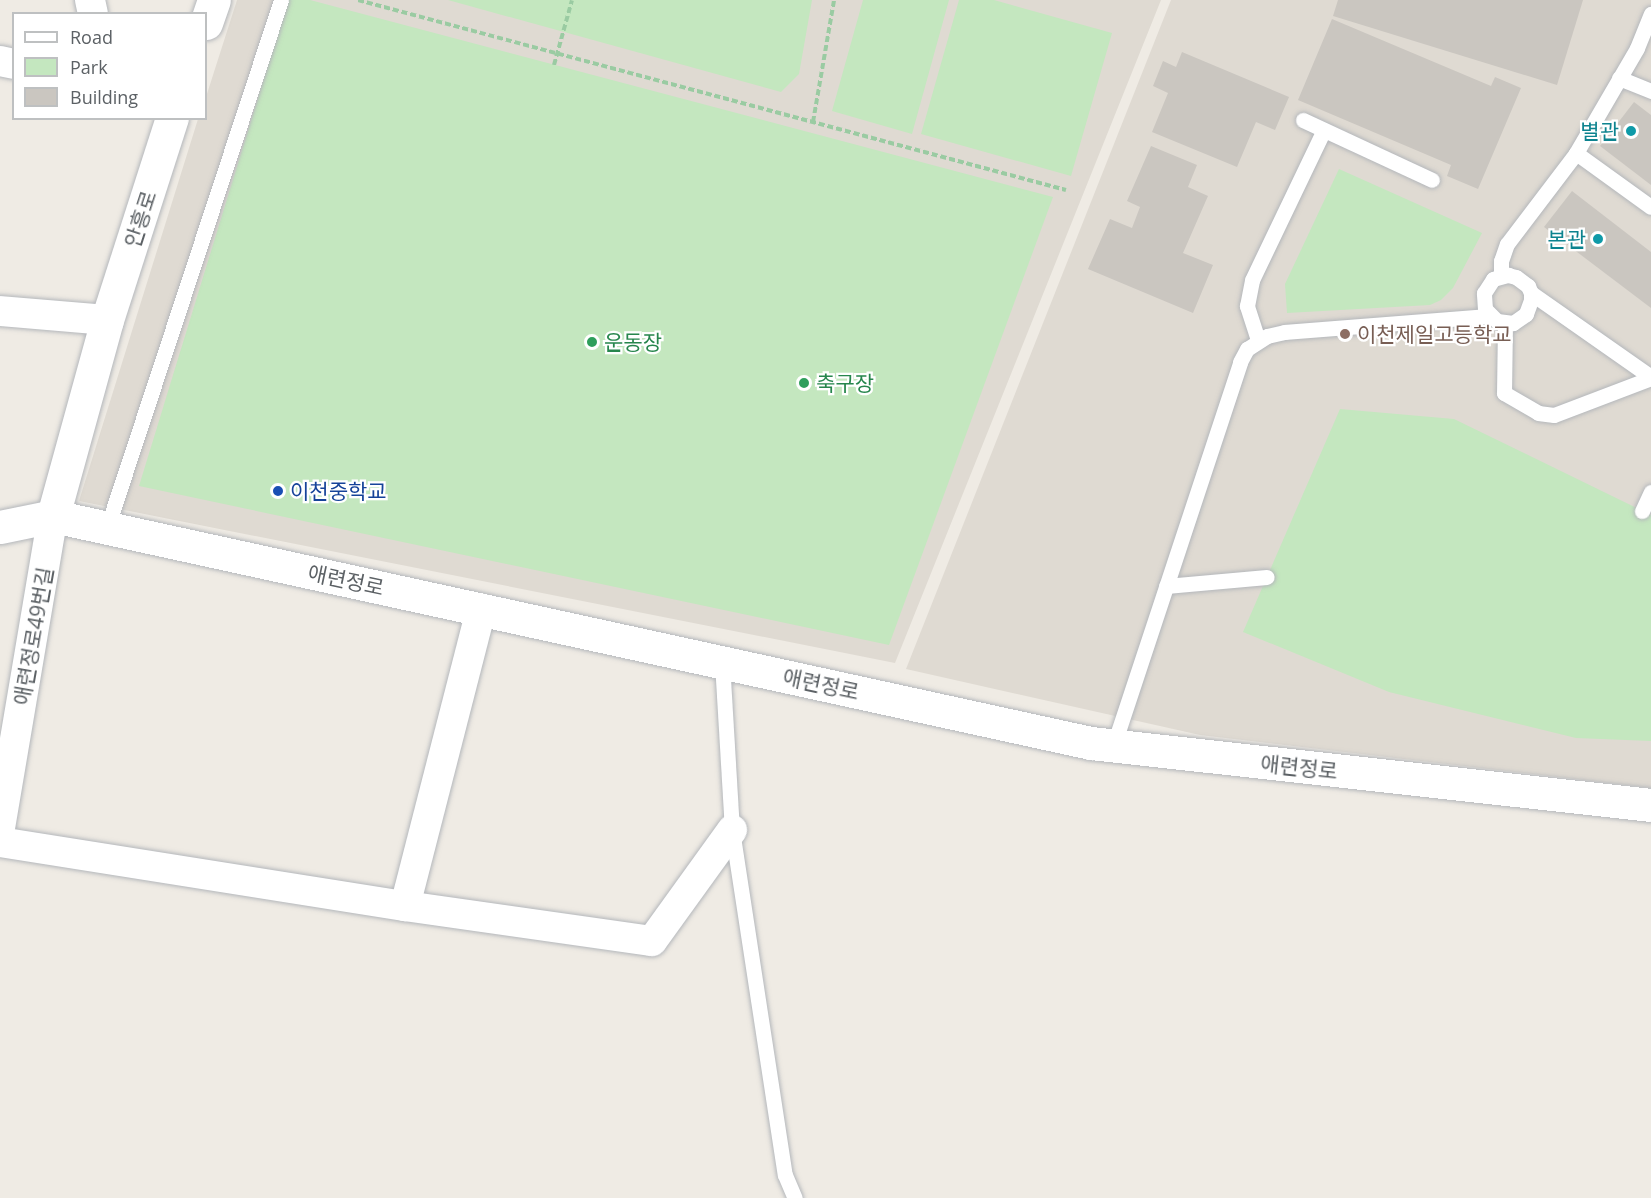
<!DOCTYPE html>
<meta charset="utf-8">
<style>
body{margin:0}
#map{position:relative;width:1651px;height:1198px;overflow:hidden;background:#efebe4;font-family:"Open Sans","Noto Sans KR",sans-serif}
div>[style]{position:absolute}
[style*='--x']{left:calc(var(--x)*1px);top:calc(var(--y)*1px);width:calc(var(--w)*1px);rotate:calc(var(--a)*1deg)}
.education>*{inset:0;background:#dfdad2}
.green>*{inset:0;background:#c4e7bf}
.building>*{inset:0;background:#cac6c0}
.path>*{height:4px;margin-top:-2px;transform-origin:0;background:repeating-linear-gradient(90deg,#9acba2 0 6px,transparent 0 9px)}
.roads{filter:drop-shadow(0 0 2px #b4b7bb) drop-shadow(0 0 2px #b4b7bb)}
.lane>*{height:15px;margin:-7.5px;padding:0 7.5px;transform-origin:7.5px;border-radius:7.5px;background:#fff}
.street>*{height:30px;margin:-15px;padding:0 15px;transform-origin:15px;border-radius:15px;background:#fff}
.secondary>*{height:33px;margin:-16.5px;padding:0 16.5px;transform-origin:16.5px;border-radius:16.5px;background:#fff}
.dots>*{width:16px;height:16px;translate:-50% -50%;box-sizing:border-box;border:3px solid #fff;border-radius:50%}
span{translate:-50% -50%;white-space:nowrap;text-align:center;line-height:1.15;-webkit-text-stroke:4.5px #fff;paint-order:stroke}
.culture-label{font-size:21px;color:#0d838f}
.right{translate:-100% -50%;text-align:right}
.street-label{font-size:21px;color:#5c6165}
.education-label{font-size:21px;color:#785e54}
.left{translate:0 -50%;text-align:left}
.leisure-label{font-size:21px;color:#27864d}
.transit-label{font-size:21px;color:#164399}
.legend{position:absolute;left:12px;top:12px;width:195px;height:108px;box-sizing:border-box;background:#fff;border:2px solid #bec0c1;margin:0;padding:8px 10px;list-style:none;font-size:18px;color:#5c6165}
.legend li{display:flex;align-items:center;gap:12px;height:30px}
.legend b{width:30px;border:2px solid #bec0c1}
</style>
<div id="map">
<div class="education">
<i style="clip-path:polygon(237px 0,1161px 0,895px 663px,79px 501px,198px 119px,206px 118px,206px 97px)"></i>
<i style="clip-path:polygon(1171px 0,1651px 0,1651px 788px,1200px 735px,906px 669px)"></i>
</div>
<div class="green">
<i style="clip-path:polygon(288px 0,310px 0,1053px 197px,889px 645px,139px 486px)"></i>
<i style="clip-path:polygon(448px 0,812px 0,799px 74px,781px 92px)"></i>
<i style="clip-path:polygon(863px 0,949px 0,912px 134px,832px 111px)"></i>
<i style="clip-path:polygon(959px 0,994px 0,1112px 33px,1071px 176px,921px 134px)"></i>
<i style="clip-path:polygon(1339px 169px,1482px 233px,1453px 288px,1441px 300px,1430px 305px,1287px 313px,1285px 284px)"></i>
<i style="clip-path:polygon(1340px 409px,1454px 419px,1651px 515px,1651px 741px,1576px 738px,1389px 692px,1243px 632px)"></i>
</div>
<div class="building">
<i style="clip-path:polygon(1338px 0,1583px 0,1557px 85px,1333px 16px)"></i>
<i style="clip-path:polygon(1332px 19px,1491px 86px,1495px 77px,1521px 88px,1478px 189px,1447px 176px,1451px 165px,1298px 100px)"></i>
<i style="clip-path:polygon(1182px 52px,1289px 97px,1275px 130px,1256px 122px,1237px 167px,1152px 132px,1168px 93px,1153px 86px,1163px 61px,1176px 67px)"></i>
<i style="clip-path:polygon(1634px 102px,1651px 115px,1651px 185px,1600px 146px)"></i>
<i style="clip-path:polygon(1151px 146px,1197px 165px,1188px 187px,1208px 196px,1183px 253px,1213px 265px,1193px 313px,1088px 269px,1110px 219px,1132px 228px,1140px 207px,1127px 201px)"></i>
<i style="clip-path:polygon(1572px 191px,1651px 252px,1651px 308px,1544px 227px)"></i>
</div>
<div class="path">
<i style="--x:358;--y:0;--w:733;--a:15.02"></i>
<i style="--x:554;--y:65;--w:67;--a:-74.5"></i>
<i style="--x:813;--y:122;--w:124;--a:-80.2"></i>
</div>
<div class="roads">
<div class="lane">
<i style="--x:1619;--y:78;--w:35;--a:22"></i>
<i style="--x:1303;--y:120;--w:142;--a:24.9"></i>
<i style="--x:1576;--y:153;--w:121;--a:-59.8"></i>
<i style="--x:1637;--y:48;--w:37;--a:-68"></i>
<i style="--x:1501;--y:276;--w:15;--a:-90"></i>
<i style="--x:1501;--y:261;--w:18;--a:-71"></i>
<i style="--x:1507;--y:244;--w:114;--a:-52.8"></i>
<i style="--x:1576;--y:153;--w:92;--a:35.8"></i>
<i style="--x:1531;--y:293;--w:7;--a:90"></i>
<i style="--x:1531;--y:300;--w:15;--a:110"></i>
<i style="--x:1526;--y:314;--w:16;--a:145"></i>
<i style="--x:1513;--y:323;--w:16;--a:-173"></i>
<i style="--x:1497;--y:321;--w:17;--a:-135"></i>
<i style="--x:1485;--y:309;--w:16;--a:-94"></i>
<i style="--x:1484;--y:293;--w:17;--a:-57"></i>
<i style="--x:1493;--y:279;--w:16;--a:-15"></i>
<i style="--x:1508;--y:275;--w:8;--a:14"></i>
<i style="--x:1516;--y:277;--w:15;--a:37"></i>
<i style="--x:1528;--y:286;--w:8;--a:67"></i>
<i style="--x:1531;--y:293;--w:146;--a:35"></i>
<i style="--x:1505;--y:323;--w:70;--a:90.8"></i>
<i style="--x:1504;--y:393;--w:39;--a:30"></i>
<i style="--x:1538;--y:413;--w:16;--a:7"></i>
<i style="--x:1554;--y:415;--w:104;--a:-20.9"></i>
<i style="--x:1258;--y:340;--w:36;--a:-108"></i>
<i style="--x:1247;--y:306;--w:26;--a:-79"></i>
<i style="--x:1252;--y:280;--w:166;--a:-64.4"></i>
<i style="--x:1642;--y:511;--w:21;--a:-65"></i>
<i style="--x:107;--y:528;--w:556;--a:-71.76"></i>
<i style="--x:1166;--y:586;--w:101;--a:-5.1"></i>
<i style="--x:722;--y:662;--w:168;--a:86.6"></i>
<i style="--x:732;--y:830;--w:349;--a:81.3"></i>
<i style="--x:785;--y:1175;--w:25;--a:67"></i>
<i style="--x:1113;--y:747;--w:405;--a:-71.7"></i>
<i style="--x:1240;--y:362;--w:15;--a:-62"></i>
<i style="--x:1247;--y:349;--w:24;--a:-33"></i>
<i style="--x:1267;--y:336;--w:18;--a:-13"></i>
<i style="--x:1285;--y:332;--w:206;--a:-4.5"></i>
</div>
<div class="street">
<i style="--x:90;--y:0;--w:14;--a:78"></i>
<i style="--x:0;--y:61;--w:14;--a:12"></i>
<i style="--x:0;--y:311;--w:107;--a:4.8"></i>
<i style="--x:0;--y:828;--w:316;--a:-80.4"></i>
<i style="--x:0;--y:842;--w:410;--a:9"></i>
<i style="--x:405;--y:906;--w:249;--a:8.1"></i>
<i style="--x:652;--y:941;--w:137;--a:-54.2"></i>
<i style="--x:405;--y:906;--w:307;--a:-75.6"></i>
</div>
<div class="secondary">
<i style="--x:206;--y:23;--w:24;--a:-71"></i>
<i style="--x:53;--y:516;--w:203;--a:-74.6"></i>
<i style="--x:107;--y:320;--w:212;--a:-72.2"></i>
<i style="--x:0;--y:527;--w:54;--a:-11.7"></i>
<i style="--x:53;--y:516;--w:1063;--a:12.34"></i>
<i style="--x:1091;--y:743;--w:563;--a:6.32"></i>
</div>
</div>
<div class="dots">
<i style="left:1631px;top:131px;background:#0f9aa8"></i>
<i style="left:1598px;top:239px;background:#0f9aa8"></i>
<i style="left:1345px;top:334px;background:#8d6e63"></i>
<i style="left:592px;top:342px;background:#2e9e5b"></i>
<i style="left:804px;top:383px;background:#2e9e5b"></i>
<i style="left:278px;top:491px;background:#1a4fb4"></i>
</div>
<div class="culture-label">
<span class="right" style="left:1619px;top:131px">별관</span>
<span class="right" style="left:1586px;top:239px">본관</span>
</div>
<div class="street-label">
<span style="left:140px;top:219px;rotate:-72deg">안흥로</span>
<span style="left:346px;top:580px;rotate:12deg">애련정로</span>
<span style="left:33px;top:636px;rotate:-80deg">애련정로49번길</span>
<span style="left:821px;top:684px;rotate:12deg">애련정로</span>
<span style="left:1299px;top:767px;rotate:6deg">애련정로</span>
</div>
<div class="education-label">
<span class="left" style="left:1357px;top:334px">이천제일고등학교</span>
</div>
<div class="leisure-label">
<span class="left" style="left:604px;top:342px">운동장</span>
<span class="left" style="left:816px;top:383px">축구장</span>
</div>
<div class="transit-label">
<span class="left" style="left:290px;top:491px">이천중학교</span>
</div>
<ul class="legend">
<li><b style="height:8px;background:#fff"></b>Road</li>
<li><b style="height:16px;background:#c4e7bf"></b>Park</li>
<li><b style="height:16px;background:#cac6c0"></b>Building</li>
</ul>
</div>
